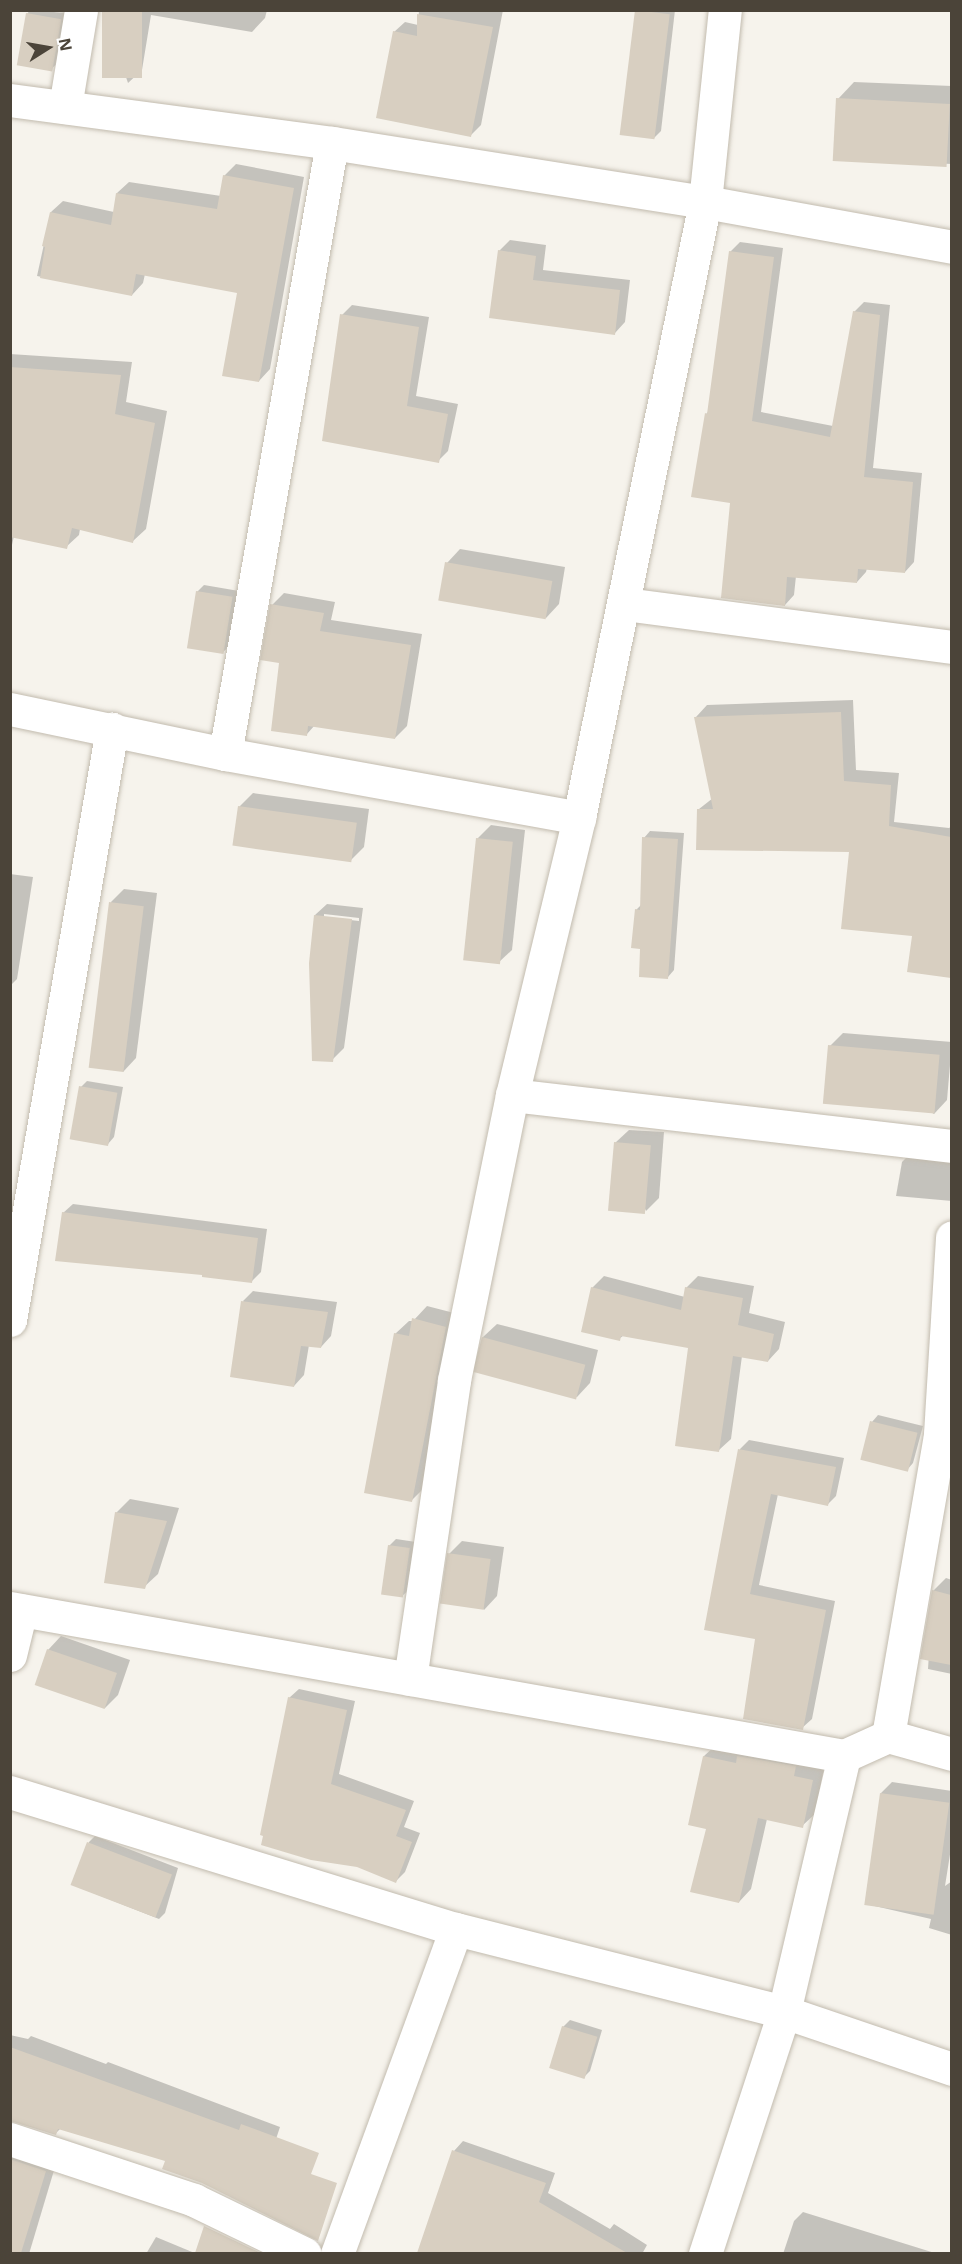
<!DOCTYPE html>
<style>
body{margin:0}
#map{position:relative;width:962px;height:2264px;overflow:hidden;background:#f6f3ec;font-family:"Open Sans",sans-serif}
div>[style]{position:absolute}
[style*='--x']{left:calc(var(--x)*1px);top:calc(var(--y)*1px);width:calc(var(--w)*1px);rotate:calc(var(--a)*1deg)}
.shadow>*{inset:0;background:#0003}
.building>*{inset:0;background:#d8cfc1;transform-origin:0 0}
.roads{filter:drop-shadow(0 0 2px #c2bbae) drop-shadow(0 0 2px #c2bbae)}
.minor>*{height:33px;margin:-16.5px;padding:0 16.5px;transform-origin:16.5px;border-radius:16.5px;background:#fff}
span{translate:-50% -50%;white-space:nowrap;text-align:center;line-height:1.15;-webkit-text-stroke:6px #fff;paint-order:stroke}
.frame{position:absolute;inset:0;border:12px solid #4b4439;pointer-events:none}
.north{position:absolute;left:18px;top:18px;width:60px;height:60px;-webkit-text-stroke:4px #fff;paint-order:stroke;rotate:79deg;font-size:16px;font-weight:700;line-height:24px;text-align:center;color:#4b4439}
.north::after{content:'';display:block;margin:auto;width:21px;height:27px;background:#4b4439;clip-path:polygon(50% 0,100% 100%,50% 72%,0 100%)}
</style>
<div id="map">
<div class="shadow">
<i style="clip-path:polygon(30px 10px,66px 13px,58px 63px,51px 69px,27px 14px)"></i>
<i style="clip-path:polygon(103px 10px,267px 10px,265px 18px,252px 32px,151px 15px,142px 70px,128px 83px)"></i>
<i style="clip-path:polygon(419px 10px,503px 10px,481px 125px,471px 135px,394px 32px,405px 22px,418px 25px)"></i>
<i style="clip-path:polygon(675px 10px,661px 131px,654px 138px,636px 11px)"></i>
<i style="clip-path:polygon(854px 82px,952px 86px,952px 164px,835px 159px,838px 99px)"></i>
<i style="clip-path:polygon(236px 164px,304px 177px,270px 369px,259px 381px,239px 291px,145px 274px,143px 283px,132px 295px,37px 276px,51px 212px,63px 201px,114px 212px,117px 193px,129px 182px,221px 196px,224px 176px)"></i>
<i style="clip-path:polygon(510px 240px,546px 245px,543px 270px,630px 280px,625px 322px,615px 333px,491px 316px,499px 251px)"></i>
<i style="clip-path:polygon(740px 242px,783px 248px,761px 412px,833px 426px,854px 312px,864px 302px,890px 305px,873px 468px,922px 473px,914px 562px,905px 572px,867px 568px,866px 572px,857px 582px,796px 576px,794px 595px,785px 605px,731px 502px,706px 414px,709px 411px,730px 252px)"></i>
<i style="clip-path:polygon(352px 305px,429px 317px,416px 396px,458px 404px,448px 451px,438px 461px,342px 315px)"></i>
<i style="clip-path:polygon(10px 354px,132px 362px,126px 402px,167px 411px,146px 529px,133px 541px,80px 529px,79px 535px,66px 547px,14px 536px,10px 554px)"></i>
<i style="clip-path:polygon(460px 549px,565px 567px,559px 604px,546px 618px,447px 563px)"></i>
<i style="clip-path:polygon(204px 585px,239px 591px,230px 646px,223px 652px,197px 592px)"></i>
<i style="clip-path:polygon(284px 593px,335px 602px,331px 620px,422px 634px,407px 726px,395px 738px,315px 725px,307px 734px,281px 662px,272px 605px)"></i>
<i style="clip-path:polygon(853px 700px,856px 770px,899px 773px,894px 822px,949px 828px,952px 826px,952px 977px,909px 971px,914px 935px,851px 851px,699px 809px,713px 798px,696px 717px,707px 705px)"></i>
<i style="clip-path:polygon(253px 793px,369px 809px,364px 847px,350px 861px,239px 807px)"></i>
<i style="clip-path:polygon(491px 825px,525px 830px,512px 950px,498px 963px,477px 839px)"></i>
<i style="clip-path:polygon(650px 831px,684px 833px,674px 970px,668px 977px,641px 947px,636px 910px,642px 904px,644px 838px)"></i>
<i style="clip-path:polygon(10px 874px,33px 877px,17px 979px,10px 986px)"></i>
<i style="clip-path:polygon(124px 889px,157px 893px,136px 1058px,123px 1072px,111px 902px)"></i>
<i style="clip-path:polygon(evenodd,327px 904px,363px 908px,344px 1048px,332px 1060px,315px 915px,327px 904px,324px 914px,359px 918px,359px 921px,324px 917px,324px 914px)"></i>
<i style="clip-path:polygon(843px 1033px,952px 1042px,947px 1100px,934px 1114px,830px 1046px)"></i>
<i style="clip-path:polygon(87px 1081px,123px 1087px,114px 1137px,108px 1144px,81px 1087px)"></i>
<i style="clip-path:polygon(629px 1130px,664px 1132px,659px 1198px,646px 1211px,615px 1143px)"></i>
<i style="clip-path:polygon(914px 1150px,952px 1154px,952px 1201px,896px 1196px,902px 1162px)"></i>
<i style="clip-path:polygon(73px 1204px,267px 1229px,261px 1272px,251px 1282px,204px 1273px,63px 1213px)"></i>
<i style="clip-path:polygon(604px 1276px,685px 1297px,686px 1288px,698px 1276px,754px 1286px,749px 1313px,785px 1322px,779px 1349px,768px 1361px,742px 1356px,731px 1439px,719px 1450px,689px 1347px,624px 1335px,619px 1339px,592px 1288px)"></i>
<i style="clip-path:polygon(253px 1291px,337px 1302px,331px 1336px,321px 1347px,309px 1345px,304px 1375px,294px 1386px,243px 1301px)"></i>
<i style="clip-path:polygon(427px 1306px,458px 1314px,425px 1487px,412px 1500px,395px 1334px,409px 1321px,413px 1321px)"></i>
<i style="clip-path:polygon(497px 1324px,598px 1350px,590px 1383px,577px 1397px,477px 1371px,483px 1337px)"></i>
<i style="clip-path:polygon(878px 1415px,923px 1426px,913px 1463px,907px 1470px,872px 1422px)"></i>
<i style="clip-path:polygon(749px 1440px,844px 1458px,836px 1496px,827px 1505px,778px 1494px,759px 1585px,835px 1601px,812px 1719px,802px 1728px,757px 1638px,705px 1629px,740px 1449px)"></i>
<i style="clip-path:polygon(130px 1499px,179px 1508px,158px 1574px,144px 1587px,116px 1513px)"></i>
<i style="clip-path:polygon(396px 1539px,416px 1542px,409px 1590px,402px 1596px,389px 1546px)"></i>
<i style="clip-path:polygon(462px 1541px,504px 1547px,497px 1596px,484px 1610px,449px 1554px)"></i>
<i style="clip-path:polygon(946px 1578px,952px 1580px,952px 1674px,928px 1669px,933px 1591px)"></i>
<i style="clip-path:polygon(61px 1636px,130px 1660px,118px 1695px,105px 1708px,48px 1650px)"></i>
<i style="clip-path:polygon(299px 1689px,355px 1701px,339px 1774px,414px 1801px,404px 1827px,420px 1833px,405px 1872px,396px 1881px,357px 1866px,289px 1698px)"></i>
<i style="clip-path:polygon(717px 1744px,824px 1768px,815px 1814px,802px 1826px,767px 1819px,751px 1889px,739px 1902px,707px 1828px,704px 1756px)"></i>
<i style="clip-path:polygon(892px 1782px,952px 1791px,952px 1842px,945px 1886px,952px 1881px,952px 1935px,929px 1928px,931px 1919px,866px 1904px,881px 1793px)"></i>
<i style="clip-path:polygon(95px 1836px,178px 1868px,165px 1913px,159px 1919px,73px 1885px,89px 1842px)"></i>
<i style="clip-path:polygon(570px 2020px,602px 2030px,590px 2071px,583px 2078px,563px 2027px)"></i>
<i style="clip-path:polygon(10px 2035px,28px 2039px,31px 2036px,106px 2064px,108px 2062px,280px 2127px,260px 2187px,61px 2128px,56px 2133px,10px 2119px)"></i>
<i style="clip-path:polygon(10px 2139px,58px 2157px,29px 2254px,10px 2254px)"></i>
<i style="clip-path:polygon(463px 2141px,555px 2173px,548px 2193px,610px 2229px,614px 2224px,647px 2245px,642px 2254px,418px 2254px,454px 2151px)"></i>
<i style="clip-path:polygon(803px 2212px,938px 2254px,783px 2254px,794px 2221px)"></i>
<i style="clip-path:polygon(156px 2237px,197px 2254px,146px 2254px)"></i>
</div>
<div class="building">
<i style="left:102px;top:10px;width:40px;height:68px"></i>
<i style="left:635px;top:10px;width:35px;height:126px;rotate:7deg"></i>
<i style="left:26px;top:13px;width:36px;height:53px;rotate:10deg"></i>
<i style="clip-path:polygon(417px 14px,493px 27px,471px 137px,376px 118px,393px 31px,417px 36px)"></i>
<i style="left:836px;top:98px;width:114px;height:63px;rotate:3deg"></i>
<i style="clip-path:polygon(223px 175px,294px 188px,259px 382px,222px 376px,237px 293px,136px 274px,132px 296px,40px 278px,45px 247px,42px 246px,50px 212px,111px 225px,116px 193px,217px 209px)"></i>
<i style="clip-path:polygon(498px 250px,536px 256px,533px 280px,620px 290px,615px 335px,489px 318px)"></i>
<i style="clip-path:polygon(729px 251px,774px 257px,752px 421px,830px 437px,853px 311px,880px 315px,864px 477px,913px 482px,905px 573px,858px 569px,857px 583px,787px 577px,785px 606px,721px 598px,730px 503px,691px 497px,705px 413px,707px 414px)"></i>
<i style="clip-path:polygon(340px 314px,419px 327px,407px 406px,448px 414px,439px 463px,322px 441px)"></i>
<i style="clip-path:polygon(10px 367px,121px 375px,115px 414px,155px 423px,133px 543px,72px 528px,67px 549px,10px 537px)"></i>
<i style="left:445px;top:562px;width:109px;height:39px;rotate:10deg"></i>
<i style="left:196px;top:591px;width:37px;height:58px;rotate:9deg"></i>
<i style="clip-path:polygon(270px 604px,324px 613px,320px 631px,411px 645px,395px 739px,308px 726px,307px 736px,271px 731px,279px 663px,260px 660px)"></i>
<i style="clip-path:polygon(841px 712px,844px 781px,891px 785px,889px 826px,951px 837px,951px 978px,907px 972px,912px 936px,841px 929px,849px 852px,696px 850px,697px 809px,713px 809px,694px 717px)"></i>
<i style="left:238px;top:806px;width:120px;height:40px;rotate:8deg"></i>
<i style="clip-path:polygon(642px 837px,678px 839px,668px 979px,639px 977px,640px 949px,631px 948px,635px 909px,640px 910px)"></i>
<i style="left:476px;top:838px;width:37px;height:123px;rotate:6deg"></i>
<i style="left:109px;top:902px;width:35px;height:167px;rotate:7deg"></i>
<i style="clip-path:polygon(314px 915px,352px 919px,333px 1062px,312px 1061px,309px 963px)"></i>
<i style="left:828px;top:1045px;width:112px;height:59px;rotate:5deg"></i>
<i style="left:79px;top:1086px;width:39px;height:54px;rotate:10deg"></i>
<i style="left:614px;top:1142px;width:37px;height:69px;rotate:5deg"></i>
<i style="clip-path:polygon(62px 1212px,258px 1238px,252px 1283px,202px 1277px,202px 1275px,55px 1261px)"></i>
<i style="clip-path:polygon(591px 1287px,681px 1310px,685px 1287px,743px 1298px,738px 1325px,774px 1334px,768px 1362px,733px 1356px,719px 1452px,675px 1446px,688px 1348px,621px 1336px,620px 1341px,581px 1332px)"></i>
<i style="clip-path:polygon(241px 1301px,328px 1312px,321px 1348px,301px 1346px,294px 1387px,230px 1377px)"></i>
<i style="clip-path:polygon(412px 1318px,446px 1327px,412px 1502px,364px 1493px,394px 1333px,409px 1336px)"></i>
<i style="left:482px;top:1337px;width:107px;height:36px;rotate:15deg"></i>
<i style="left:870px;top:1421px;width:49px;height:40px;rotate:14deg"></i>
<i style="clip-path:polygon(738px 1449px,836px 1467px,828px 1506px,771px 1494px,750px 1594px,826px 1610px,803px 1730px,743px 1719px,755px 1639px,704px 1630px)"></i>
<i style="clip-path:polygon(115px 1512px,167px 1521px,145px 1589px,104px 1583px)"></i>
<i style="left:388px;top:1545px;width:22px;height:50px;rotate:8deg"></i>
<i style="left:447px;top:1553px;width:44px;height:51px;rotate:8deg"></i>
<i style="clip-path:polygon(932px 1590px,951px 1595px,951px 1665px,920px 1659px)"></i>
<i style="left:47px;top:1649px;width:74px;height:38px;rotate:19deg"></i>
<i style="clip-path:polygon(288px 1697px,347px 1710px,331px 1784px,406px 1810px,396px 1836px,412px 1842px,396px 1883px,357px 1867px,311px 1860px,261px 1845px,263px 1836px,260px 1835px)"></i>
<i style="clip-path:polygon(703px 1756px,736px 1763px,737px 1756px,796px 1766px,794px 1776px,813px 1780px,803px 1828px,758px 1818px,739px 1903px,690px 1892px,706px 1829px,688px 1825px)"></i>
<i style="left:880px;top:1793px;width:70px;height:113px;rotate:8deg"></i>
<i style="left:87px;top:1842px;width:91px;height:46px;rotate:21deg"></i>
<i style="left:562px;top:2026px;width:37px;height:44px;rotate:17deg"></i>
<i style="clip-path:polygon(10px 2047px,239px 2130px,241px 2124px,319px 2153px,311px 2174px,337px 2183px,318px 2241px,202px 2183px,162px 2169px,165px 2161px,58px 2129px,56px 2135px,10px 2121px)"></i>
<i style="clip-path:polygon(452px 2150px,546px 2183px,539px 2202px,627px 2253px,417px 2253px)"></i>
<i style="clip-path:polygon(10px 2159px,46px 2171px,21px 2253px,10px 2253px)"></i>
<i style="clip-path:polygon(204px 2226px,261px 2253px,195px 2253px)"></i>
</div>
<div class="roads">
<div class="minor">
<i style="--x:10;--y:100;--w:325;--a:7.6"></i>
<i style="--x:332;--y:143;--w:378;--a:9"></i>
<i style="--x:705;--y:202;--w:251;--a:10.3"></i>
<i style="--x:65;--y:107;--w:98;--a:-80.6"></i>
<i style="--x:625;--y:604;--w:330;--a:7.5"></i>
<i style="--x:10;--y:709;--w:220;--a:11.8"></i>
<i style="--x:225;--y:754;--w:360;--a:10.2"></i>
<i style="--x:225;--y:754;--w:620;--a:-80.07"></i>
<i style="--x:512;--y:1095;--w:443;--a:6.6"></i>
<i style="--x:10;--y:1320;--w:600;--a:-80.21"></i>
<i style="--x:10;--y:1608;--w:847;--a:10.06"></i>
<i style="--x:844;--y:1756;--w:48;--a:-24.4"></i>
<i style="--x:888;--y:1736;--w:66;--a:15.7"></i>
<i style="--x:10;--y:1655;--w:46;--a:-76.3"></i>
<i style="--x:410;--y:1679;--w:302;--a:-81.6"></i>
<i style="--x:454;--y:1380;--w:291;--a:-78.5"></i>
<i style="--x:512;--y:1095;--w:285;--a:-76.4"></i>
<i style="--x:579;--y:818;--w:629;--a:-78.44"></i>
<i style="--x:705;--y:202;--w:193;--a:-84.1"></i>
<i style="--x:888;--y:1736;--w:306;--a:-80.2"></i>
<i style="--x:940;--y:1434;--w:197;--a:-86.5"></i>
<i style="--x:10;--y:1792;--w:467;--a:17.1"></i>
<i style="--x:456;--y:1929;--w:338;--a:14.2"></i>
<i style="--x:784;--y:2012;--w:177;--a:18.7"></i>
<i style="--x:10;--y:2139;--w:194;--a:18.3"></i>
<i style="--x:194;--y:2200;--w:123;--a:25.9"></i>
<i style="--x:337;--y:2254;--w:346;--a:-69.9"></i>
<i style="--x:705;--y:2254;--w:255;--a:-71.9"></i>
<i style="--x:784;--y:2012;--w:263;--a:-76.8"></i>
</div>
</div>
<div class="frame"></div>
<div class="north">N</div>
</div>
